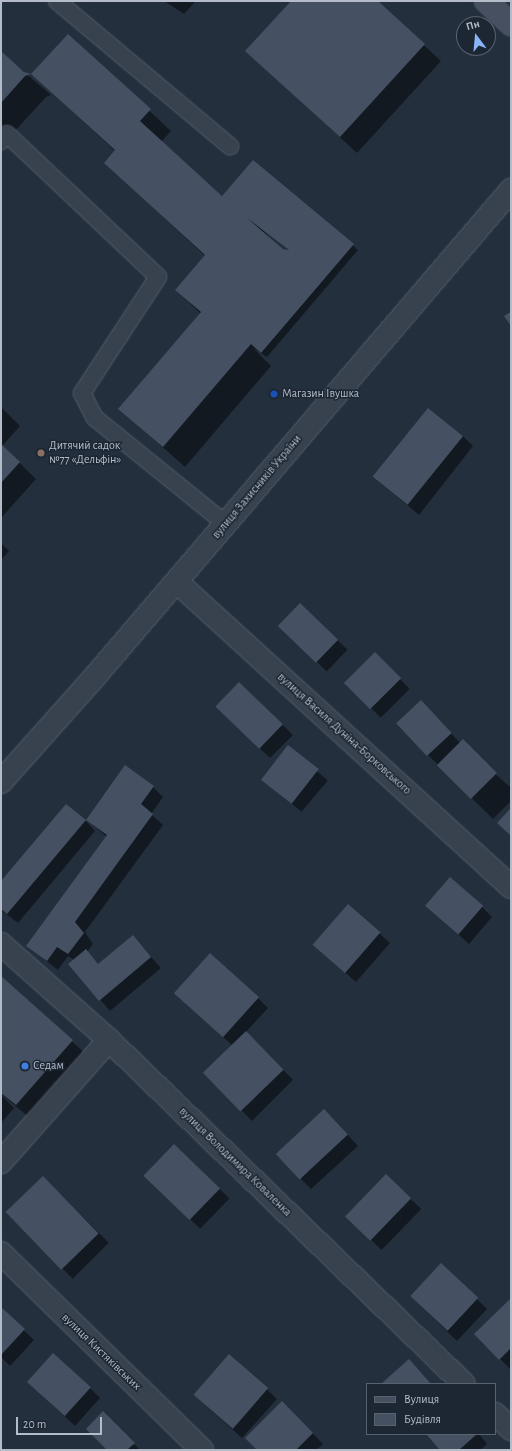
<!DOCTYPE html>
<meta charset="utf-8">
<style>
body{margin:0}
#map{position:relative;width:512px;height:1451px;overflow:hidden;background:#242f3e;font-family:"Alegreya Sans",sans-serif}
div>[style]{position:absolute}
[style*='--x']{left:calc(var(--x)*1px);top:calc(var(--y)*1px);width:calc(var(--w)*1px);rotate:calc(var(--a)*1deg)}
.shadow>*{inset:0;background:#0007;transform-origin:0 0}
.building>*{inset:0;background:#455162;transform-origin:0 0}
.roads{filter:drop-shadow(0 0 1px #565f6c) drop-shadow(0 0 1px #565f6c)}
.service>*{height:16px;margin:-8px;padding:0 8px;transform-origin:8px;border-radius:8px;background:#38414e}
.minor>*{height:22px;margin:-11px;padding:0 11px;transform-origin:11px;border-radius:11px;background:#38414e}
.tertiary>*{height:22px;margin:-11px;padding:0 11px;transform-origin:11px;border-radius:11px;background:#38414e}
.secondary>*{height:22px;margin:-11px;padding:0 11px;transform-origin:11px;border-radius:11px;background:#465061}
.dots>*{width:11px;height:11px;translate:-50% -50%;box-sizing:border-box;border:2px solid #1d2633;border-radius:50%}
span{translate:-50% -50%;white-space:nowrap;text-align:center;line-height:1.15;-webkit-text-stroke:3px #1d2633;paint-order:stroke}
.poi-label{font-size:12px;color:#b4bcc9}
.left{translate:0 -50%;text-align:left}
.street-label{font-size:12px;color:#b4bcc9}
.frame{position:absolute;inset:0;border:2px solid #b4bcc9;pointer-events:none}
.legend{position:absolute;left:366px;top:1383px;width:130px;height:52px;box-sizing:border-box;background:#1d2633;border:1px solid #59626f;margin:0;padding:5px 7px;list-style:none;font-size:12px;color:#b4bcc9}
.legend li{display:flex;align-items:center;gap:8px;height:20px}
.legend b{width:20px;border:1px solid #59626f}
.north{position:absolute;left:456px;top:16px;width:40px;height:40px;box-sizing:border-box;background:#1d2633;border:1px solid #59626f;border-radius:50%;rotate:344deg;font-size:11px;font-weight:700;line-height:16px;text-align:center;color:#b4bcc9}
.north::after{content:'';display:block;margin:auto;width:14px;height:18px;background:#8ab4f8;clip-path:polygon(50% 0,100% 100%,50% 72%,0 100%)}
.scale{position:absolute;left:16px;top:1417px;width:86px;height:18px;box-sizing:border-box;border:2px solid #b4bcc9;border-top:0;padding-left:5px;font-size:12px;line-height:14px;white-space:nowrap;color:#b4bcc9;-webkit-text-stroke:3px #1d2633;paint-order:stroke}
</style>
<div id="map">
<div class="shadow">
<i style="clip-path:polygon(164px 1px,196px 1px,184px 14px)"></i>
<i style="clip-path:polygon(293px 1px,376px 1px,441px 61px,357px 153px,247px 51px)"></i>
<i style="clip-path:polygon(evenodd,68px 35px,171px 131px,161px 142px,222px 196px,253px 161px,358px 250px,267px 357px,253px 348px,271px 366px,185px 467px,120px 409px,201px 314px,176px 290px,205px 256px,105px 163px,115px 151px,32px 74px,68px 35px,249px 217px,290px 251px,283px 250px,249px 217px)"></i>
<i style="clip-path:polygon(1px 52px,51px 95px,46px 97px,1px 146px)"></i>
<i style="clip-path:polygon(1px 407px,20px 426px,2px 446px,36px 479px,1px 518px)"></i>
<i style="clip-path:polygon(463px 436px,473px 446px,419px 515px,374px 477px)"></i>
<i style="clip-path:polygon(1px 543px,9px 551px,1px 560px)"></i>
<i style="left:300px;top:604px;width:66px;height:30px;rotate:44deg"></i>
<i style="left:375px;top:654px;width:49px;height:41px;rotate:45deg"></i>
<i style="clip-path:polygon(239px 683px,293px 735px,270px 758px,227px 717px)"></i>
<i style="clip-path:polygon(431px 712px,460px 743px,511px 788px,511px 801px,493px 819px,428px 755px)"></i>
<i style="left:288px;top:747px;width:52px;height:41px;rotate:40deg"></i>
<i style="clip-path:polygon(153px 787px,163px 797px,151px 814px,163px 825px,85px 932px,93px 944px,87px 952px,99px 965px,133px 937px,161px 968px,110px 1011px,69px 964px,74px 960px,68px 956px,58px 970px,28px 946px,107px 837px,87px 820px)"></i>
<i style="clip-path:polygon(85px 820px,95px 831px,18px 923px,1px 910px,1px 882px)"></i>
<i style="clip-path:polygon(348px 905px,390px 943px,356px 982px,325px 955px)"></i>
<i style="clip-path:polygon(426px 906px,482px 907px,492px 917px,469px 944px)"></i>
<i style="clip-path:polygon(1px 978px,86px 1054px,30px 1118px,1px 1094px)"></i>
<i style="clip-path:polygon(258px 998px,268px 1008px,246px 1032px,293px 1080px,252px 1121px,204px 1073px,232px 1045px,185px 1003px)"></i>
<i style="clip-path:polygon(1px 1095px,14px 1108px,1px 1123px)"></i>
<i style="clip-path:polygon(334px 1120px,358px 1146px,311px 1189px,301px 1179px)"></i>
<i style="left:174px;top:1145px;width:77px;height:42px;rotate:44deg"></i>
<i style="left:386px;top:1175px;width:49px;height:57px;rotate:44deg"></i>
<i style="left:43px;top:1177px;width:93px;height:51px;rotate:45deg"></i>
<i style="clip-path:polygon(441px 1264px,487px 1309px,457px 1341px,420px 1305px)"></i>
<i style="clip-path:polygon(511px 1300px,511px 1368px,510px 1369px,475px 1334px)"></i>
<i style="clip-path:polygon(1px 1309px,34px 1340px,10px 1366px,1px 1357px)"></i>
<i style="clip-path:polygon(230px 1355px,277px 1399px,242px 1438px,204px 1404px)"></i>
<i style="clip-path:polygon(28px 1382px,90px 1388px,100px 1398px,75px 1426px)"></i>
<i style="clip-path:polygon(282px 1402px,323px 1444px,316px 1450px,259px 1450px)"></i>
<i style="clip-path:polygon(103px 1413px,140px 1450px,108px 1450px)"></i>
<i style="clip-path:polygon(427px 1434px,479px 1434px,487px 1444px,480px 1450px,442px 1450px)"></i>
</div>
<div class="building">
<i style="clip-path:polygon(291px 1px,378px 1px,425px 44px,340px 137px,245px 51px)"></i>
<i style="clip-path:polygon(evenodd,68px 34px,151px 109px,140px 121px,222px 196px,253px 160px,354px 244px,261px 353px,251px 344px,163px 447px,118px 409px,201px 312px,175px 290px,205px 255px,104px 163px,115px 150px,31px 74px,68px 34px,247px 218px,289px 250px,283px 249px,247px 218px)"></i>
<i style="clip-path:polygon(1px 51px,24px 72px,31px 74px,25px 76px,1px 103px)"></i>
<i style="clip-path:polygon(511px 312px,511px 326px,504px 316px)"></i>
<i style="left:428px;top:408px;width:45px;height:88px;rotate:39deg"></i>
<i style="clip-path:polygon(1px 444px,20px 462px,1px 483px)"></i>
<i style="left:300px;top:603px;width:53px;height:32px;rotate:44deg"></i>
<i style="left:375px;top:652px;width:37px;height:44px;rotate:45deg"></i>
<i style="left:239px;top:682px;width:61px;height:34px;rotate:44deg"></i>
<i style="left:421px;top:700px;width:45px;height:34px;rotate:47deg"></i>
<i style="left:463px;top:739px;width:48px;height:37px;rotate:45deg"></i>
<i style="left:288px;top:745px;width:39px;height:44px;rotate:38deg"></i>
<i style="clip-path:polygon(125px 765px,154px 786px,141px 804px,153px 814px,75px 922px,84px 933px,68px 954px,57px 947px,47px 961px,26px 946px,107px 835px,86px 820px)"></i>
<i style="clip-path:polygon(66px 804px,86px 820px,7px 914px,1px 909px,1px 881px)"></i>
<i style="clip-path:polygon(511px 808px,511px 836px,497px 823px)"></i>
<i style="left:450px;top:877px;width:44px;height:38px;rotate:41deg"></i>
<i style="left:348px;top:904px;width:43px;height:54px;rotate:41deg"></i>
<i style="clip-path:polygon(133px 935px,151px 957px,99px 1001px,68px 964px,86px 949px,98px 964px)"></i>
<i style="left:210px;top:953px;width:66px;height:54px;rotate:42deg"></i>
<i style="clip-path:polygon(1px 976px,73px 1040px,16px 1105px,1px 1093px)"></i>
<i style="left:246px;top:1031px;width:54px;height:60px;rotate:46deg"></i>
<i style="left:324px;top:1109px;width:35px;height:66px;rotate:47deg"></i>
<i style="left:174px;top:1144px;width:64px;height:44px;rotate:44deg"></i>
<i style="left:386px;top:1174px;width:35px;height:59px;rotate:44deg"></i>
<i style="left:43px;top:1176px;width:80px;height:52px;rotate:46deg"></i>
<i style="left:441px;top:1263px;width:51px;height:45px;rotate:43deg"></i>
<i style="clip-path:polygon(511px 1298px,511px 1348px,499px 1360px,474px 1334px)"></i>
<i style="clip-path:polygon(1px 1307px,25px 1329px,1px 1355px)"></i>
<i style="left:53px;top:1353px;width:51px;height:39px;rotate:42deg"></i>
<i style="left:229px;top:1354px;width:52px;height:54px;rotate:41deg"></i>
<i style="clip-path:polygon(409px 1359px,431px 1384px,381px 1384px)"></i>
<i style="clip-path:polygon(282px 1401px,313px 1433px,296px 1450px,257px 1450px,245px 1438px)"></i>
<i style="clip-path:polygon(103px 1411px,135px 1443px,127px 1450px,107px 1450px,86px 1429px)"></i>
<i style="clip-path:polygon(426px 1434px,477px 1434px,459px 1450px,440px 1450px)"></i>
</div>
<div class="roads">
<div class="service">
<i style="--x:57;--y:1;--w:226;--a:40"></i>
<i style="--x:1;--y:141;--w:9;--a:-49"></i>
<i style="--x:7;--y:134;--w:208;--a:43.4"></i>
<i style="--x:158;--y:277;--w:139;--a:123.2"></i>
<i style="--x:82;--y:393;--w:28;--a:63"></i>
<i style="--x:95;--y:418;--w:169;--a:39"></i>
</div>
<div class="minor">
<i style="--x:177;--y:582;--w:452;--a:42.4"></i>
<i style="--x:1;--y:944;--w:144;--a:41.6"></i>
<i style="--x:109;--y:1040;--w:494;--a:44.1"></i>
<i style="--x:1;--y:1162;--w:163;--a:-48.5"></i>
<i style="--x:1;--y:1253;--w:281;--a:44.4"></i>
<i style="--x:495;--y:1414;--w:22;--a:43"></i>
</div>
<div class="tertiary">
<i style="--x:1;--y:782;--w:137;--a:-48.3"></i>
<i style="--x:92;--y:680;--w:645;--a:-49.47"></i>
</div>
<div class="secondary">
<i style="--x:486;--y:1;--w:34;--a:43"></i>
</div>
</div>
<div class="dots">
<i style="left:274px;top:394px;background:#1a4fb4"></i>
<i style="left:41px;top:453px;background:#8d6e63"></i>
<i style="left:25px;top:1066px;background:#3f7fe0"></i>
</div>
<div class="poi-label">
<span class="left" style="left:282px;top:394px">Магазин Івушка</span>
<span class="left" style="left:49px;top:453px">Дитячий садок<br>№77 «Дельфін»</span>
<span class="left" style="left:33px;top:1066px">Седам</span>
</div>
<div class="street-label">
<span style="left:257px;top:487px;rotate:-50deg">вулиця Захисників України</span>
<span style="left:344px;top:734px;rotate:42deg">вулиця Василя Дуніна-Борковського</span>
<span style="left:235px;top:1162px;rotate:44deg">вулиця Володимира Коваленка</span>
<span style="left:101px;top:1352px;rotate:44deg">вулиця Кистяківських</span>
</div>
<div class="frame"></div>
<ul class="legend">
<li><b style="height:5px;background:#465061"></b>Вулиця</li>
<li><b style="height:11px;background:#455162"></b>Будівля</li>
</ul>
<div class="north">Пн</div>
<div class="scale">20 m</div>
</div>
